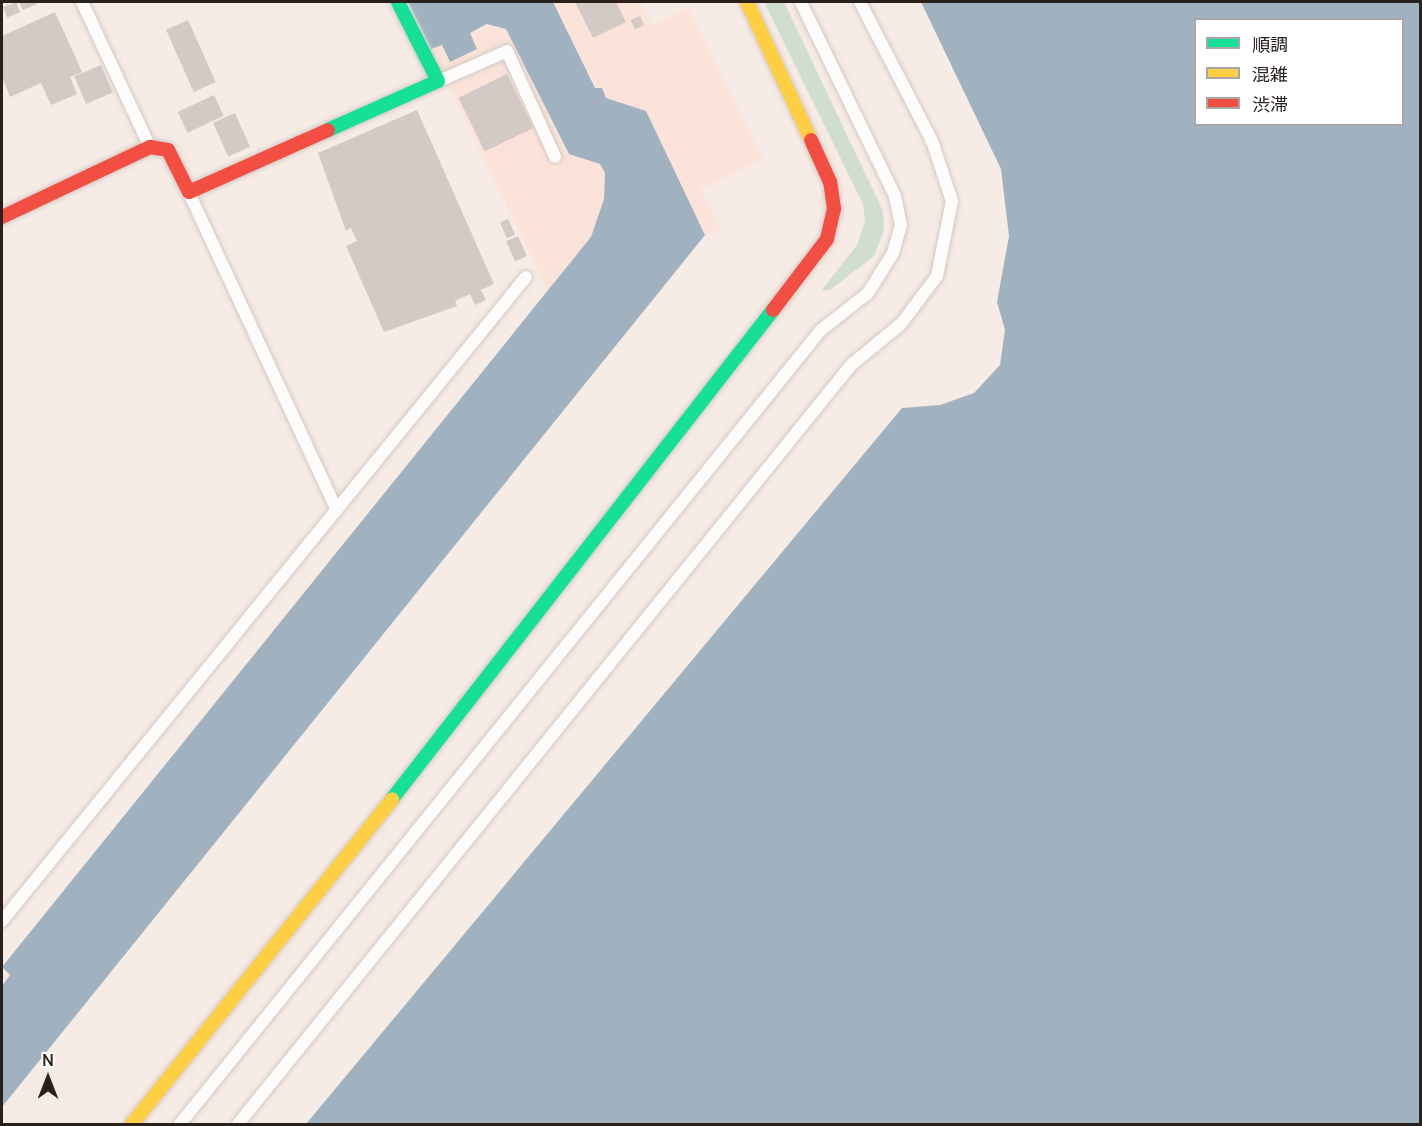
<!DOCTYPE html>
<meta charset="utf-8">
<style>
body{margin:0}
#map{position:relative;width:1422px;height:1126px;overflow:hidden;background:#f7ebe6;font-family:Manrope,"Noto Sans JP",sans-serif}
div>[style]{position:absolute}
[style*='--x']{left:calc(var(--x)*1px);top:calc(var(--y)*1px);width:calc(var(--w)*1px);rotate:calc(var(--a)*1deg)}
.built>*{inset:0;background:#fbe3d9}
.green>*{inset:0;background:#d0ded1}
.water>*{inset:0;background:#a0b2c0}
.building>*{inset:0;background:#d3c9c5;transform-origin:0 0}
.roads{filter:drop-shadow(0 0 2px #d3c9c4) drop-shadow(0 0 2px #d3c9c4)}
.lane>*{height:12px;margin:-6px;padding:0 6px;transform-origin:6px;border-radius:6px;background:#fefcfb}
.fast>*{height:14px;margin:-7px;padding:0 7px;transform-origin:7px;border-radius:7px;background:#16e098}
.slow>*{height:14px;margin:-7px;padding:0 7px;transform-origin:7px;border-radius:7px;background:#ffcf43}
.jam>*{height:14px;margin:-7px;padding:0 7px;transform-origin:7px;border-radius:7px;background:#f24e42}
span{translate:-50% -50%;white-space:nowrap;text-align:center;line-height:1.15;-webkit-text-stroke:6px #fff;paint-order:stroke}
.frame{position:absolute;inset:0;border:3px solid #2a211d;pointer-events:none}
.legend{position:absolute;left:1194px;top:18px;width:210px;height:108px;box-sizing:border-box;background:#fff;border:2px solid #aaa6a5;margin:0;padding:8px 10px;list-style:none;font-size:18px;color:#2a211d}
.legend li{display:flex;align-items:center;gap:12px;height:30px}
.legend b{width:30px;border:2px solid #aaa6a5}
.north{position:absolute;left:18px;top:1048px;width:60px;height:60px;-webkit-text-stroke:4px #fff;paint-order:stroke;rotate:0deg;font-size:16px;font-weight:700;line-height:24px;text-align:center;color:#2a211d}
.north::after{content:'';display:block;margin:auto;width:21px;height:27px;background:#2a211d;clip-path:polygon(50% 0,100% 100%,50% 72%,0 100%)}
</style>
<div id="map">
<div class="built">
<i style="clip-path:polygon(553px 2px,640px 2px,652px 26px,689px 8px,763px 159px,701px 189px,721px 230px,705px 235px,646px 111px,606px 98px,596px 88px)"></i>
<i style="clip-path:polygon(496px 23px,506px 28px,569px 153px,600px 164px,605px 173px,604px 199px,591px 237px,548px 291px,431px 49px,442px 45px,450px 62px,470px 33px)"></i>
</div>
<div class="green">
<i style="clip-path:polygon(764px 2px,784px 2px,883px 211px,884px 231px,874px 256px,830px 290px,821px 291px,857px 245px,865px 221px,863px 204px)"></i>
</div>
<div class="water">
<i style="clip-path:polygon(408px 2px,553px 2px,595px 88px,602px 88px,606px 98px,646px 111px,705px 235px,2px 1107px,2px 986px,10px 975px,2px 967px,591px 237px,604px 199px,605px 173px,600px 164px,569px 154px,506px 29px,487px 24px,470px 33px,477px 49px,450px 62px,442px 45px,431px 49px)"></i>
<i style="clip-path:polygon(evenodd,921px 2px,1420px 2px,1420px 1124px,306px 1124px,902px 408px,940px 405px,974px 393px,1000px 365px,1005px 330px,997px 302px,1009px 236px,1001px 169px,921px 2px,1196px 20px,1402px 20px,1402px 124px,1196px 124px,1196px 20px)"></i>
</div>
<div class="building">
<i style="left:16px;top:2px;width:11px;height:14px;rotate:68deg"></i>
<i style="clip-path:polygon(19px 2px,36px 2px,37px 4px,23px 10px)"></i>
<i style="clip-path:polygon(575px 2px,616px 2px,626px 22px,593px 38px)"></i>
<i style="clip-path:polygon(55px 12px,82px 72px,70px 77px,77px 94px,51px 105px,41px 83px,10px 97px,2px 77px,2px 36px)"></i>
<i style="left:640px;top:16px;width:10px;height:10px;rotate:66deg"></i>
<i style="left:188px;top:20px;width:68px;height:24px;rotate:66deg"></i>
<i style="left:101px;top:65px;width:30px;height:29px;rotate:67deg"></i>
<i style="left:507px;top:74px;width:60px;height:54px;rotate:64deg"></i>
<i style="left:214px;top:95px;width:23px;height:40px;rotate:65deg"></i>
<i style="clip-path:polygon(417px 110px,494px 284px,481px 290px,486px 300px,475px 305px,470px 294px,455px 301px,457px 306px,384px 332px,346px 246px,357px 241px,351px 228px,346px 231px,318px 153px)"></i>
<i style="left:235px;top:113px;width:37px;height:24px;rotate:66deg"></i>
<i style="left:508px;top:219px;width:17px;height:9px;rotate:65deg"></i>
<i style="left:518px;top:236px;width:22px;height:13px;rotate:66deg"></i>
</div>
<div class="roads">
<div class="lane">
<i style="--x:82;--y:2;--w:158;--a:64.9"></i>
<i style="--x:439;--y:81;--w:74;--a:-23.8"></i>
<i style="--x:507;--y:51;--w:116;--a:65.6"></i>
<i style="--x:189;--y:193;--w:350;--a:65"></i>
<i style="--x:2;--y:921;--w:830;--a:-50.87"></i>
<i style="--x:180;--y:1124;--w:1020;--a:-51.09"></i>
<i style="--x:821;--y:330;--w:60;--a:-38.2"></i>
<i style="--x:868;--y:293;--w:47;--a:-58"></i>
<i style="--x:893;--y:253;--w:29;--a:-74"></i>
<i style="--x:901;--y:225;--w:30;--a:-102"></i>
<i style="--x:895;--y:196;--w:216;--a:-115.9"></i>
<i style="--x:238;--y:1124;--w:976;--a:-51.07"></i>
<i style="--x:851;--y:365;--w:65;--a:-39.4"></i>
<i style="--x:901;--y:324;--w:60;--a:-53.1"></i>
<i style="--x:937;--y:276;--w:76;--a:-78.7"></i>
<i style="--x:952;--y:201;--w:63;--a:-108.4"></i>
<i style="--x:932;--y:141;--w:157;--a:-117.4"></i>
</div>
<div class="fast">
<i style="--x:328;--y:130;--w:120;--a:-24"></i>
<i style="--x:438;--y:81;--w:89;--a:-116.9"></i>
<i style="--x:392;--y:799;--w:620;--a:-52.08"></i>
</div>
<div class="slow">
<i style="--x:747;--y:2;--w:152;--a:65.1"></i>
<i style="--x:132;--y:1124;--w:416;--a:-51.3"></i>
</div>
<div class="jam">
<i style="--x:2;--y:217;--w:164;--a:-25.3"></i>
<i style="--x:150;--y:147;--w:18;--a:9"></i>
<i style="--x:168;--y:150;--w:47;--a:63.4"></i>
<i style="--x:189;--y:192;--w:152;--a:-24"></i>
<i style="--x:773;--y:310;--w:89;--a:-52.7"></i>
<i style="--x:827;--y:239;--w:31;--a:-77"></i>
<i style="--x:834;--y:209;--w:27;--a:-98"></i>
<i style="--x:830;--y:182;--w:46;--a:-114.3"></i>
</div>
</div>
<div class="frame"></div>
<ul class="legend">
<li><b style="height:8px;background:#16e098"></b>順調</li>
<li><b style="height:8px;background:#ffcf43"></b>混雑</li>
<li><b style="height:8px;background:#f24e42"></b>渋滞</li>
</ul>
<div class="north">N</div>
</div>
